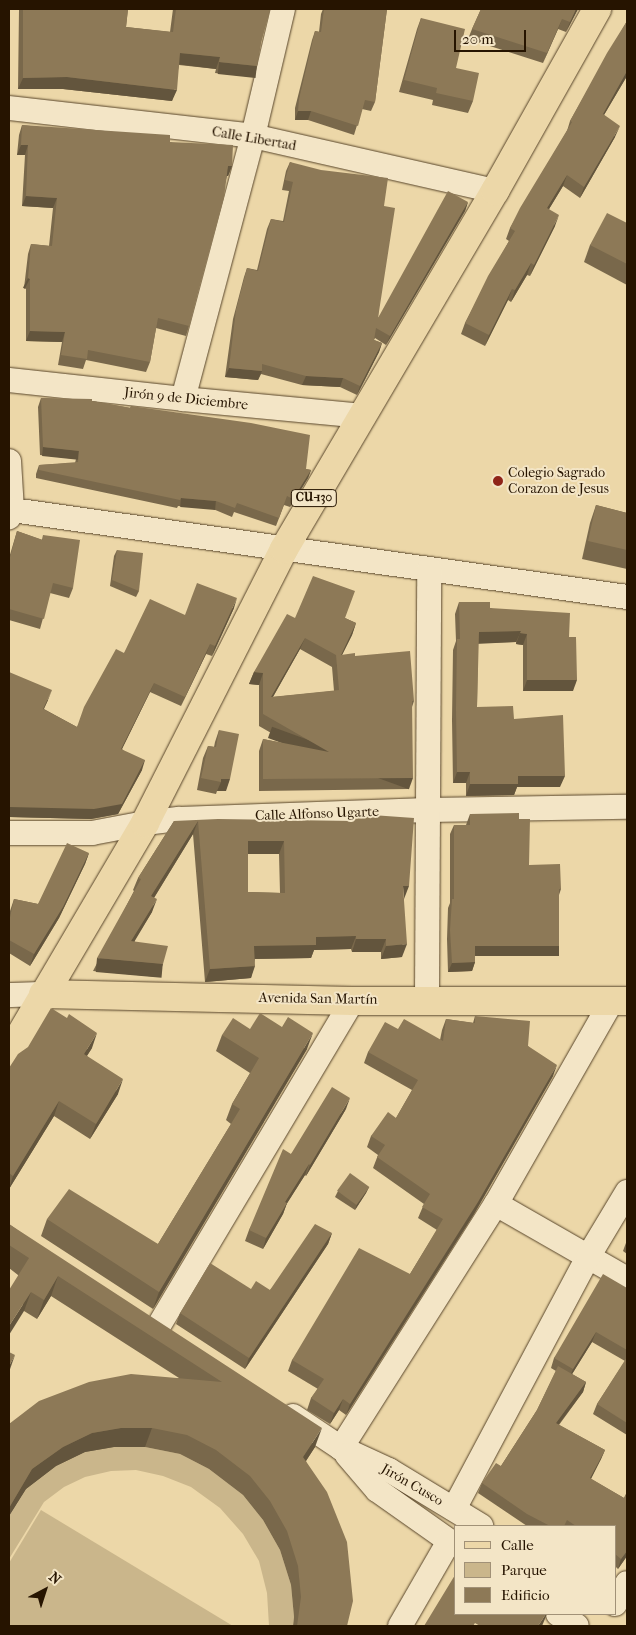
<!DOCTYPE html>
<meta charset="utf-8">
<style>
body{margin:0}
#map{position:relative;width:636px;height:1635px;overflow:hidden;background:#ecd7a8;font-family:"IM FELL French Canon",serif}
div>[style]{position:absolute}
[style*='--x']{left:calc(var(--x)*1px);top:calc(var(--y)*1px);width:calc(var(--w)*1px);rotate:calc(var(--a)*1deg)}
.green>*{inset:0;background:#cab68b}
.roads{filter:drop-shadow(0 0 1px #58452a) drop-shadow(0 0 1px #58452a)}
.minor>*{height:24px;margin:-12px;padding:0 12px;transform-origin:12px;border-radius:12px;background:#f3e5c6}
.major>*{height:28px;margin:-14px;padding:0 14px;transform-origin:14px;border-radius:14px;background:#ecd7a8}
.wall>*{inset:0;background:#79684b}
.shaded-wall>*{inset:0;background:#63553d;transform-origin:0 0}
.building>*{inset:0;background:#8d7957;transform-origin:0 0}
.dots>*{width:14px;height:14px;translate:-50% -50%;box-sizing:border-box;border:2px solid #f3e5c6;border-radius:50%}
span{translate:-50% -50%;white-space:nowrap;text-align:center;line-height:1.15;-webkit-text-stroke:4px #f3e5c6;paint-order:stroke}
.shield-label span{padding:1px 4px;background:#f3e5c6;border:1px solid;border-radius:4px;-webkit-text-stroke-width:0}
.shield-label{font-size:12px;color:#261400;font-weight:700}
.street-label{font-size:14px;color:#261400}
.poi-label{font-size:14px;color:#261400}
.left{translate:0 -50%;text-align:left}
.frame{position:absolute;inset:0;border:10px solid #261400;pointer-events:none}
.legend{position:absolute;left:454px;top:1525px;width:162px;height:90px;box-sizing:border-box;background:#f3e5c6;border:1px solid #a19177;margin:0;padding:6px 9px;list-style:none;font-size:15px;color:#261400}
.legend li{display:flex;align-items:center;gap:10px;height:25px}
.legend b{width:25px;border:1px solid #a19177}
.north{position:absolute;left:20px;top:1565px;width:50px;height:50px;-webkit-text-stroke:4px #f3e5c6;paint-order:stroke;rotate:40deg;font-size:14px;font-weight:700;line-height:20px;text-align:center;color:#261400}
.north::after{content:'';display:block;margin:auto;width:18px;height:22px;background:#261400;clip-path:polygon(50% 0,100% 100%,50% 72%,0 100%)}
.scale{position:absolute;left:454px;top:30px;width:72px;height:22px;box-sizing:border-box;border:2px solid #261400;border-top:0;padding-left:6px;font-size:15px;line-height:18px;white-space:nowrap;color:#261400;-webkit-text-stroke:4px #f3e5c6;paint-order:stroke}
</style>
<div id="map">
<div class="green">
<i style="clip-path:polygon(114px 1447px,145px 1447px,180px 1454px,209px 1469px,243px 1495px,263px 1520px,280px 1550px,291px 1585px,294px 1617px,293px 1626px,269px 1626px,267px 1593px,259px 1561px,243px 1534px,220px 1508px,191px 1487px,163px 1476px,136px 1470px,111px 1471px,85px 1477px,64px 1487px,44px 1502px,9px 1559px,9px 1516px,26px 1489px,56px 1466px,85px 1452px)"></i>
<i style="clip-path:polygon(41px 1510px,233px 1626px,9px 1626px,9px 1563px)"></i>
</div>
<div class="roads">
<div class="minor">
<i style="--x:9;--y:108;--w:246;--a:6.5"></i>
<i style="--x:253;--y:136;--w:248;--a:12.8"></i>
<i style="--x:9;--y:380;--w:175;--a:6.2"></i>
<i style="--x:183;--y:399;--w:181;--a:5.4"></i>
<i style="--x:183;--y:399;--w:272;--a:-75.1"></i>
<i style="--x:253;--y:136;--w:130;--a:-76.7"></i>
<i style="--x:9;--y:461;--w:49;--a:86.5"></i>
<i style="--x:12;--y:510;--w:8;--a:113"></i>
<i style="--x:12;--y:510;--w:621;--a:8.05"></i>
<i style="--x:9;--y:833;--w:83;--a:0"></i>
<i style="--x:92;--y:833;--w:54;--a:-10.7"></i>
<i style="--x:145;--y:823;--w:35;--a:-7"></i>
<i style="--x:180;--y:819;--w:247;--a:-2.1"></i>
<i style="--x:427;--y:810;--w:200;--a:-0.9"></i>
<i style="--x:9;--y:995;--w:34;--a:-2"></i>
<i style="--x:427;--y:999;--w:430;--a:-89.7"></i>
<i style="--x:496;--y:1204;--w:151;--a:29.8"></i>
<i style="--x:158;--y:1327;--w:379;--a:-59.2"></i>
<i style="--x:293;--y:1416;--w:58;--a:33.7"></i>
<i style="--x:341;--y:1448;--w:53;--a:24.6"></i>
<i style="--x:389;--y:1470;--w:108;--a:31.3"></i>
<i style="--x:341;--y:1448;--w:289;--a:-57.6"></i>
<i style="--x:496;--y:1204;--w:234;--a:-60.3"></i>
<i style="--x:347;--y:1455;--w:46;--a:49.4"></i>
<i style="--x:377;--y:1490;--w:95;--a:35.2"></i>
<i style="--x:454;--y:1509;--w:285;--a:-62"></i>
<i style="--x:588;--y:1257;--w:76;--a:-59"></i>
<i style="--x:615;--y:1604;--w:24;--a:-60"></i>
<i style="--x:558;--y:1614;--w:22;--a:32"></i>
<i style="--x:400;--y:1626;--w:98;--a:-60"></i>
</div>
<div class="major">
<i style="--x:43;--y:994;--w:309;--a:1.3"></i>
<i style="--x:352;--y:1001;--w:275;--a:0"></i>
<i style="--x:9;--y:1054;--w:268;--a:-59.5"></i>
<i style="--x:145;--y:823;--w:307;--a:-63.1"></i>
<i style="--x:284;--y:549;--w:416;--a:-59.5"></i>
<i style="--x:495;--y:191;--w:209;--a:-60.7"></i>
</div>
</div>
<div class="wall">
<i style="clip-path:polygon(19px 9px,128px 9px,126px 27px,170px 32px,173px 9px,270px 9px,261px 42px,257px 66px,253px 77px,215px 73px,216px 69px,179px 65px,172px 101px,63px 89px,18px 89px)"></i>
<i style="clip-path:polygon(323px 9px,387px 9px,375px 102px,371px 111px,362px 109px,354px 135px,308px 120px,295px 120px,295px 108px,312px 40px,315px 31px,319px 32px,321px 14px)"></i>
<i style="clip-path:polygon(481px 9px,578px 9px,566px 32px,558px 29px,543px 63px,468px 39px,472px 29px)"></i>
<i style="clip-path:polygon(421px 18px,456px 68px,473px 101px,468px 113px,432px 105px,433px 100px,399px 92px,417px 29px)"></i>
<i style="clip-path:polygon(627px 21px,627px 76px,604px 115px,615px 137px,580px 198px,563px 186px,549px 209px,555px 226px,530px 276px,527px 275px,511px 302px,508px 300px,485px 346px,461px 334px,465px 323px,509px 241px,506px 239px,510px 228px,567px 131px,570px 121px)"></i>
<i style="clip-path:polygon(22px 125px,170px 142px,232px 166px,228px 176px,227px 176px,189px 326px,186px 336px,156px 328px,150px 362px,146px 372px,86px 360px,83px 369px,58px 365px,62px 342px,26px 341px,26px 289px,24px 288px,28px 254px,31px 244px,49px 246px,53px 208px,22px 206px,25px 155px,17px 155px,19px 135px)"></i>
<i style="clip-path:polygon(290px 162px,384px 206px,378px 318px,468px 202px,465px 211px,386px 345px,375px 338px,374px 340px,382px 343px,379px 352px,357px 395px,340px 387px,302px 385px,261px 374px,258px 380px,225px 377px,233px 319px,244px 277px,247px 268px,257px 270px,267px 229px,271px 219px,283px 221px,289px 191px,282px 190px,286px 171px)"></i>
<i style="clip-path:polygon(627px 223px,627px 285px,584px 262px,590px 245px)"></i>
<i style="clip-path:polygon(41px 398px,92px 401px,130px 408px,131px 406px,306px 469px,311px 470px,308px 478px,290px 507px,284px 505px,276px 526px,234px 512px,232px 517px,213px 509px,178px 506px,177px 508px,36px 478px,36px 474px,39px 465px,75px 463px,76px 459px,40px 455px,38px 407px)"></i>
<i style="clip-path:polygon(596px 505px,627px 513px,627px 569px,582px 559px,590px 523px)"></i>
<i style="clip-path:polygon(17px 531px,42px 540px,43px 535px,73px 588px,69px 598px,50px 593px,40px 629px,9px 620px,9px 558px)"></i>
<i style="clip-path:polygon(117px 550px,139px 591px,136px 597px,110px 586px,114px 556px)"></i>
<i style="clip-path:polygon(459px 602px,490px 608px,569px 637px,573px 691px,523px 691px,523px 645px,516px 644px,516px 642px,478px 643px,477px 707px,514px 719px,560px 787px,517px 787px,514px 795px,466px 796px,466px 783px,453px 783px,452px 720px,453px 650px,456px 641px,455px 614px)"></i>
<i style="clip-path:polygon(234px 608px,212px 656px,206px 654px,181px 706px,150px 692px,122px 749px,142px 770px,118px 814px,91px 819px,9px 817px,9px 672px,48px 700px,44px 709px,77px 727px,124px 653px,185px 615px)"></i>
<i style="clip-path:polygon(evenodd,295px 618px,345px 618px,356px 623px,352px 635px,342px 655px,355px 656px,414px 701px,412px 707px,409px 789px,259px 791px,259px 751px,263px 739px,292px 745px,259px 726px,259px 685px,249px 684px,254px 672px,295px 618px,300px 649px,332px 667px,334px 691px,273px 697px,300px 649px)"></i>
<i style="clip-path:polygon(219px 730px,226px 791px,217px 791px,216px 794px,197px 790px,203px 758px,208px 746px,214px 747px,215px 742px)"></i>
<i style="clip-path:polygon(evenodd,358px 814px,404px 899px,402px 957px,381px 959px,381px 952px,352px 952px,351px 949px,314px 950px,311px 958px,255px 959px,251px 978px,205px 982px,193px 834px,154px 898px,152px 912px,134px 941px,163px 964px,158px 977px,93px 971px,134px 891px,133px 890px,138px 878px,174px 821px,352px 821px,353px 817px,357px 817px,358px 814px,248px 854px,279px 854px,280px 893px,248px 892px,248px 854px)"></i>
<i style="clip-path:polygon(470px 814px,519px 819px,529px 865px,561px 889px,559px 895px,559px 946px,556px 955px,475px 955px,475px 962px,472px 971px,448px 972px,447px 939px,448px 908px,450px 903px,450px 834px,454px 825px,466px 825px)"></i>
<i style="clip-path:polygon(89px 853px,85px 864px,59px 918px,30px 966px,9px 953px,9px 914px,14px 899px,38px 904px)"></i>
<i style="clip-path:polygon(475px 1016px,528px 1046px,553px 1076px,474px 1214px,346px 1415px,339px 1410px,330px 1424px,307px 1410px,311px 1398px,318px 1389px,288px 1371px,292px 1360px,410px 1274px,437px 1230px,418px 1218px,424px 1204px,373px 1168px,378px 1155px,367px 1147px,371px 1136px,396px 1118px,412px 1090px,364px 1063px,368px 1052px,398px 1029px,440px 1040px,442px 1030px,446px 1019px,473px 1023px)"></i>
<i style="clip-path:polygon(250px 1029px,307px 1049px,153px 1309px,41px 1236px,47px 1219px,158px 1244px,231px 1124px,226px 1120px,232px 1104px,250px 1073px,216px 1051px,222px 1035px)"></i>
<i style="clip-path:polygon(92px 1048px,87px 1056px,118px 1094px,90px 1139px,54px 1116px,9px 1189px,9px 1068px)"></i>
<i style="clip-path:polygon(346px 1109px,306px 1176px,305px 1175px,287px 1203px,283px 1214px,263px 1249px,245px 1241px,249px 1230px,291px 1154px)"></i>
<i style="clip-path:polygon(369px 1187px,366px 1193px,355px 1210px,335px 1197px,338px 1191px)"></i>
<i style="clip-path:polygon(9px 1224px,315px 1447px,306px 1461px,347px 1626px,293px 1626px,294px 1617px,291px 1585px,280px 1550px,263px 1520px,243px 1495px,209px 1469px,180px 1454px,145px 1447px,114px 1447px,85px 1452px,56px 1466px,26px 1489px,9px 1516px,9px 1424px,179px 1378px,51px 1296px,37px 1319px,24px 1311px,18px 1275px,9px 1268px)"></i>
<i style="clip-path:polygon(332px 1233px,328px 1244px,245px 1369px,176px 1324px,180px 1313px,251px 1289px,270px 1290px)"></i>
<i style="clip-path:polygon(627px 1240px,627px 1254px,623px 1251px)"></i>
<i style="clip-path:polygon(627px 1288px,627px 1435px,593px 1414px,597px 1404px,625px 1361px,592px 1342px,572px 1374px,586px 1382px,583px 1392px,559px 1425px,605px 1450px,601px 1459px,591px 1479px,624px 1498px,627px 1492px,627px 1556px,618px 1569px,615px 1566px,615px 1526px,527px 1526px,478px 1493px,482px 1483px,501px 1466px,537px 1410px,556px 1371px,551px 1368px,554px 1358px)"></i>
</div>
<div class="shaded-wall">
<i style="clip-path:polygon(576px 9px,578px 9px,566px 32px,570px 22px)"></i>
<i style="clip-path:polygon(562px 19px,558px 29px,543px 63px,547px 53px)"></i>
<i style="clip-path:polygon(180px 53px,220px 57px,216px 69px,176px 64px)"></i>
<i style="left:219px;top:62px;width:38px;height:12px;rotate:6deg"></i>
<i style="clip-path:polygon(627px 71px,627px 76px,598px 125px,603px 114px)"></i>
<i style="clip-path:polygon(67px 77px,177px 90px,172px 101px,63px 89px,18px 89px,23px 78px)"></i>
<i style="clip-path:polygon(298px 111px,311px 111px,308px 120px,295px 120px)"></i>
<i style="clip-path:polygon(620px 126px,615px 137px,580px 198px,584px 187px)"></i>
<i style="clip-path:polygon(21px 145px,28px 145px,25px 155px,17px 155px)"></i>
<i style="clip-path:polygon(228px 166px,232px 166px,228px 176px,225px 176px)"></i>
<i style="clip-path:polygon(567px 175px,563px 186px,543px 219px,547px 208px)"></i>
<i style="clip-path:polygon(26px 196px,57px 198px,53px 208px,22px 206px)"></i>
<i style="clip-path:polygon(468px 202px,465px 211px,386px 345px,390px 336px)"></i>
<i style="clip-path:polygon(559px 215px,555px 226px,530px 276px,534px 265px)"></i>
<i style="clip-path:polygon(531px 263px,527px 275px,511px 302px,515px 290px)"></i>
<i style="left:28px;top:278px;width:2px;height:11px;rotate:27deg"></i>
<i style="clip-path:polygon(512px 289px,508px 300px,485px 346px,489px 335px)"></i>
<i style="clip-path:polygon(30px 331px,65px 332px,62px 342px,26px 341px)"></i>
<i style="clip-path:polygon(382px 343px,379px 352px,357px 395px,360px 386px)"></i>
<i style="clip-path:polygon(229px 368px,262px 371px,258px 380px,225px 377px)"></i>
<i style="clip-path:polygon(306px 376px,343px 378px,340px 387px,302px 385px)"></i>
<i style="left:43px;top:447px;width:36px;height:9px;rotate:6deg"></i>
<i style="clip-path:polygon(311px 470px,308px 478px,290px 507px,293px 499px)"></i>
<i style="left:181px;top:498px;width:35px;height:9px;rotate:5deg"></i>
<i style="clip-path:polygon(237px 598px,234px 608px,212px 656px,215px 646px)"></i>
<i style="clip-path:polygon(356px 623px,352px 635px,336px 667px,341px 655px)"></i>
<i style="clip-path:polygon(521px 631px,516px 642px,475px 644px,479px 632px)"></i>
<i style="clip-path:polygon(520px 633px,527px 634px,523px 645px,516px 644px)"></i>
<i style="clip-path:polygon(305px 638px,300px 649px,266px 709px,271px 697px)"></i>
<i style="clip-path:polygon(210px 644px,206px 654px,181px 706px,185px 697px)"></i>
<i style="clip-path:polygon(254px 672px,263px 673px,259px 685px,249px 684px)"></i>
<i style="clip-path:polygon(527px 680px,577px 680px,573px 691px,523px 691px)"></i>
<i style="clip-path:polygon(154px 683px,150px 692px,117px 759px,121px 749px)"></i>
<i style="clip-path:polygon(52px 690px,48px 700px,39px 718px,43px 709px)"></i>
<i style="clip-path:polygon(145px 760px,142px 770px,118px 814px,91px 819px,9px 817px,9px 807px)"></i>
<i style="clip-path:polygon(457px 772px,470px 772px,466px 783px,453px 783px)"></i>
<i style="clip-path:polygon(518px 776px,565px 776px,560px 787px,517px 787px,514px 795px,466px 796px,470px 784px)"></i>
<i style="left:413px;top:778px;width:12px;height:150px;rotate:110deg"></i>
<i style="clip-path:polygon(221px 779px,230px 779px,226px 791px,217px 791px,221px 782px)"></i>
<i style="clip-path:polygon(198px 821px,193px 834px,147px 909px,151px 896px)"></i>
<i style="clip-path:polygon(248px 841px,284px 841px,279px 854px,244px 854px)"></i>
<i style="clip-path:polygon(89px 853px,85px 864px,59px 918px,30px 966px,34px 954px)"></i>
<i style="clip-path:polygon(403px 886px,409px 886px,404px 899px)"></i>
<i style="clip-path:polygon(157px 899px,152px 912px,127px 954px,131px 941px)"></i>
<i style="clip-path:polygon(356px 936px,351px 949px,314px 950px,311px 958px,249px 959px,254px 946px,316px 937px)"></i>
<i style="clip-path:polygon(356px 939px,386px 939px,381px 952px,352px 952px)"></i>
<i style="clip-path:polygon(407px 944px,402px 957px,381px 959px,386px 946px)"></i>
<i style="left:475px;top:946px;width:84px;height:10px"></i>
<i style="left:97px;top:958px;width:66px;height:14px;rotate:5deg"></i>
<i style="clip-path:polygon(475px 962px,472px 971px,448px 972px,452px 963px)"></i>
<i style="clip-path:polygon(255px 966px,251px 978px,205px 982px,210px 969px)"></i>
<i style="clip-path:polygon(97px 1033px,92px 1048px,78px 1069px,84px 1054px)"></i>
<i style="clip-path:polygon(313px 1033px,307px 1049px,153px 1309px,159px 1292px)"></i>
<i style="clip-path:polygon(557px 1065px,553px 1076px,474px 1214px,346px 1415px,350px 1404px)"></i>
<i style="clip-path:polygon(123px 1079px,118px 1094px,90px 1139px,96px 1124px)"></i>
<i style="clip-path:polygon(350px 1098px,346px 1109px,306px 1176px,310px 1165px)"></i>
<i style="clip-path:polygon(59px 1101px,54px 1116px,9px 1189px,13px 1176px)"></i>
<i style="clip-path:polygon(309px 1164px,305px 1175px,281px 1213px,285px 1202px)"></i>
<i style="clip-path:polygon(369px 1187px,366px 1193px,355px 1210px,357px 1204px)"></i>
<i style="clip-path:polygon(287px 1203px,283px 1214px,263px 1249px,266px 1238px)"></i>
<i style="clip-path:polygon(332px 1233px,328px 1244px,245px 1369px,249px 1358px)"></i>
<i style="clip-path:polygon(58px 1276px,51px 1296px,37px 1319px,44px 1300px)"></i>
<i style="clip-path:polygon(31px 1292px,24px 1311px,9px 1335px,9px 1326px)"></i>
<i style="clip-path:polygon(596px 1332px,592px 1342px,569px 1379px,573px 1369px)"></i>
<i style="clip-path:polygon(15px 1355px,9px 1372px,9px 1366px)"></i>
<i style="clip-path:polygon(586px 1382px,583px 1392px,552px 1433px,556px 1423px)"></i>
<i style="clip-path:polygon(343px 1399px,339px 1410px,330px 1424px,334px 1413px)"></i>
<i style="clip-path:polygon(121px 1428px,152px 1428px,145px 1447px,114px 1447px,85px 1452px,56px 1466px,26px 1489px,9px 1516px,9px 1508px,32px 1469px,63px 1447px,92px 1433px)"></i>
<i style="clip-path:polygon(322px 1428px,315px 1447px,296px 1476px,303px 1457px)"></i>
<i style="clip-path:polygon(605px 1450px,601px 1459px,586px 1488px,590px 1478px)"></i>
<i style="clip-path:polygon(627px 1551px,627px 1556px,618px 1569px,621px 1559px)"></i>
<i style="clip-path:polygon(546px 1614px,547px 1614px,542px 1626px,538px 1626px)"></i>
</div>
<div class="building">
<i style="clip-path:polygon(23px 9px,128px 9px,126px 27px,173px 32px,176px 9px,270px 9px,261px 42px,257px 66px,219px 62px,220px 57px,180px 53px,177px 90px,67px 77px,23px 78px)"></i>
<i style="clip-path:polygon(324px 9px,387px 9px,375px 102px,365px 100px,358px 126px,311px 111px,298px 111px,299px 99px,315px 31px,321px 32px)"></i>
<i style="clip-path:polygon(481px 9px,576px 9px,570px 22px,562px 19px,547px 53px,472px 29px)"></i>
<i style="clip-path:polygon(421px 18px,465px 29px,456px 68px,479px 73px,473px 101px,436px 93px,437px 88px,404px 80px)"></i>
<i style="clip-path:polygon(627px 21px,627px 71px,603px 114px,620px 126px,584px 187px,567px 175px,547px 208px,559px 215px,534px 265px,531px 263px,515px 290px,512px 289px,489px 335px,465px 323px,488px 276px,515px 231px,510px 228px,520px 208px,572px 122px,570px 121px,607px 53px)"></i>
<i style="clip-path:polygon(22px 125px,170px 135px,170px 142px,233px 145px,232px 166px,228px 166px,224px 197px,189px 326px,158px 318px,150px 362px,88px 350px,87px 359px,61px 355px,65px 332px,30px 331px,30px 279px,28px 278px,31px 244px,52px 246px,57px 198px,26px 196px,28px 145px,21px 145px)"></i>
<i style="clip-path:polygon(290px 162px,321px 170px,388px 178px,384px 206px,395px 208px,378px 318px,448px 191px,468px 202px,390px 336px,376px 328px,374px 340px,382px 343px,360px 386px,343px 378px,306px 376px,262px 364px,262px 371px,229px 368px,236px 310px,247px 268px,258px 271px,271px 219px,284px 222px,293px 182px,285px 180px)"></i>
<i style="clip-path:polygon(607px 213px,627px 223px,627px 264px,590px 245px)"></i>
<i style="clip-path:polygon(41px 398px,92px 399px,92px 401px,131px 408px,131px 406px,251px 423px,310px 435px,306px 469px,311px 470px,293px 499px,287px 496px,279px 518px,237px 503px,235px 508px,216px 501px,181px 498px,180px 500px,39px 470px,39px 465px,78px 462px,79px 451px,43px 447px)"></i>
<i style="clip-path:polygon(596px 505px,627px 513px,627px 550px,588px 541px)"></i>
<i style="clip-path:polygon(17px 531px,43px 540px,43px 535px,80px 540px,73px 588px,53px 583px,44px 619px,9px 609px,9px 561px)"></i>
<i style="clip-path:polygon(117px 550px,143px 553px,139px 591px,112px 580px)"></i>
<i style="clip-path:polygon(evenodd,313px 576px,355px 591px,345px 618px,356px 623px,341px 655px,355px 653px,355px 656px,410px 651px,414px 701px,412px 701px,413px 778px,263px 779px,263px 739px,329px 752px,263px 714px,263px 673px,254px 672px,287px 614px,295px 618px,313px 576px,305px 638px,336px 655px,339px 690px,271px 697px,305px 638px)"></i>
<i style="clip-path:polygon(197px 583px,237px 598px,215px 646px,210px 644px,185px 697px,154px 683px,121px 749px,145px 760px,122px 804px,94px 809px,9px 807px,9px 672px,52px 690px,43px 709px,77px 727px,84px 707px,116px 649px,124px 653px,150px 599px,185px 615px)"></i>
<i style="clip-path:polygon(459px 602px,490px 602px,490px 608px,570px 613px,569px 637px,576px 637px,577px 680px,527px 680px,527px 634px,520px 633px,521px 631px,479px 632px,477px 707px,513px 706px,514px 719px,563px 715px,565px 776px,518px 776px,518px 784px,470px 784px,470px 772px,457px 772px,456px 709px,457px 639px,460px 639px)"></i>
<i style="clip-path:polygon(219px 730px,239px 734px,230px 779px,221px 779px,221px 782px,201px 778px,208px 746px,216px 747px)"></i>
<i style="clip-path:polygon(519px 813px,519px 819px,530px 819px,529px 865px,560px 864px,561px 889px,559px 889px,559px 946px,475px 946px,475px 962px,452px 963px,450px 930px,452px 899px,454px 899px,454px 825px,470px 825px,470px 814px)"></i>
<i style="clip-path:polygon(evenodd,358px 814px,414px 818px,409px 886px,403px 886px,407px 944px,386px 946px,386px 939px,356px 939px,356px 936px,316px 937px,316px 945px,254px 946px,255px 966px,210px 969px,198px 821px,151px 896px,157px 899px,131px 941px,168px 946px,163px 964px,97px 958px,141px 879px,138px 878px,174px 821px,218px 819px,353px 821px,353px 817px,358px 817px,358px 814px,248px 841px,284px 841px,285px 893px,248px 892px,248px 841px)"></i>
<i style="clip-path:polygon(67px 843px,89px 853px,63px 907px,34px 954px,9px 940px,9px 922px,14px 899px,38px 904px)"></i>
<i style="clip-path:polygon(51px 1008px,67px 1018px,69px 1014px,97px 1033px,84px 1054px,123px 1079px,96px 1124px,59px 1101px,13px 1176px,9px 1173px,9px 1068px,18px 1054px,28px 1047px)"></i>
<i style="clip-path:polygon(260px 1013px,282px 1027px,288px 1017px,313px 1033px,159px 1292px,47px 1219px,69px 1189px,158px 1244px,240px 1109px,232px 1104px,259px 1058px,222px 1035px,233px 1018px,250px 1029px)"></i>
<i style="clip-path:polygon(475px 1016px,530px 1021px,528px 1046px,557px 1065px,478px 1202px,350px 1404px,343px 1399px,334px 1413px,311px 1398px,324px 1379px,292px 1360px,359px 1248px,410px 1274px,443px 1219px,422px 1207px,430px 1194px,377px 1157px,385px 1145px,371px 1136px,388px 1112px,396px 1118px,418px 1080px,368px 1052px,385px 1022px,398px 1029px,404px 1019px,443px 1041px,446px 1019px,475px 1023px)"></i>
<i style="clip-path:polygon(332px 1087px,350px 1098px,310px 1165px,309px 1164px,285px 1202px,287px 1203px,266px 1238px,249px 1230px,283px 1149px,291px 1154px)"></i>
<i style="left:350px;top:1173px;width:24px;height:22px;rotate:36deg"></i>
<i style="clip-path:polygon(9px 1224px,322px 1428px,303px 1457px,327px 1492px,347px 1542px,353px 1601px,347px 1626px,297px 1626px,301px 1597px,298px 1566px,287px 1531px,270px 1501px,250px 1476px,216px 1450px,187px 1435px,152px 1428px,121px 1428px,92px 1433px,63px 1447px,32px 1469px,9px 1508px,9px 1424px,39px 1401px,89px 1382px,131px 1374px,222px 1382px,58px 1276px,44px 1300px,31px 1292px,9px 1326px,9px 1290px,29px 1258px,9px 1245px)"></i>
<i style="clip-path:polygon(315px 1224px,332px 1233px,249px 1358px,180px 1313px,210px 1263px,251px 1289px,256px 1281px,270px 1290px)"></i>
<i style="clip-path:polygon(603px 1274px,627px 1288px,627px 1350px,596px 1332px,573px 1369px,554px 1358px)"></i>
<i style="clip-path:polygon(9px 1352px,15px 1355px,9px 1366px)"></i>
<i style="clip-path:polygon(627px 1357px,627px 1423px,597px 1404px)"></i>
<i style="clip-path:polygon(558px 1366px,586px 1382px,556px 1423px,605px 1450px,590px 1478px,624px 1498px,627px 1492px,627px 1551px,621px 1559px,615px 1554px,615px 1526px,576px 1526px,567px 1520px,564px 1526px,550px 1526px,527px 1514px,482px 1483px,496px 1463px,501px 1466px,537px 1410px)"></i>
<i style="clip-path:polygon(455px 1575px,455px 1614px,546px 1614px,538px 1626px,480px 1626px,475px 1623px,473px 1626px,424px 1626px)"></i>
</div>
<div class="dots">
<i style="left:498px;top:481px;background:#8f2418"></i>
</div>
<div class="shield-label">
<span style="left:314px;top:498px">CU-130</span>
</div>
<div class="street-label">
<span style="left:254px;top:139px;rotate:10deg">Calle Libertad</span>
<span style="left:186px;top:399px;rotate:6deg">Jirón 9 de Diciembre</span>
<span style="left:317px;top:814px;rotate:-2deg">Calle Alfonso Ugarte</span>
<span style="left:318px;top:999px;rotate:1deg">Avenida San Martín</span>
<span style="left:412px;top:1485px;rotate:30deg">Jirón Cusco</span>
</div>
<div class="poi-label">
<span class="left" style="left:508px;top:481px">Colegio Sagrado<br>Corazon de Jesus</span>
</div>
<div class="frame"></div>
<ul class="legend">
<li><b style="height:6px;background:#ecd7a8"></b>Calle</li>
<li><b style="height:14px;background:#cab68b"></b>Parque</li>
<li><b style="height:14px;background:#8d7957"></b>Edificio</li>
</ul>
<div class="north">N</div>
<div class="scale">20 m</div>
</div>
